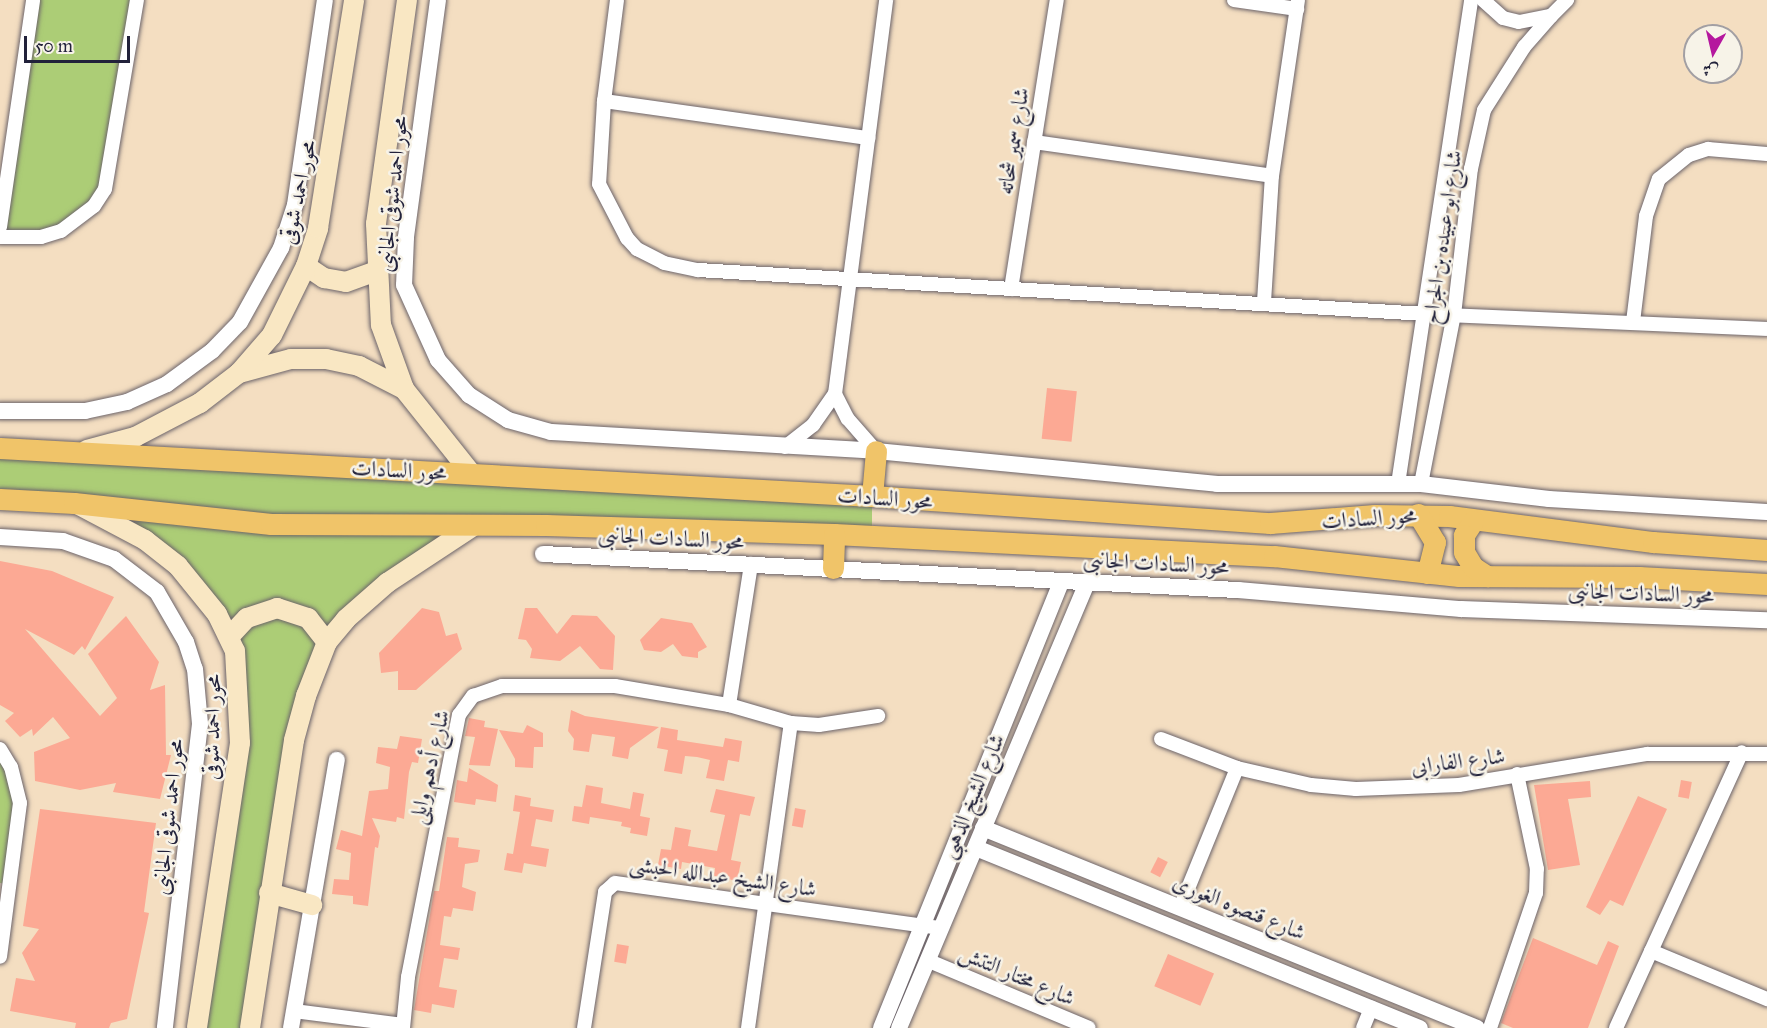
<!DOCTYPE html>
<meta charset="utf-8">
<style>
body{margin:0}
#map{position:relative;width:1767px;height:1028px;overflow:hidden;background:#f4dec1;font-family:"IM FELL Great Primer",Amiri,serif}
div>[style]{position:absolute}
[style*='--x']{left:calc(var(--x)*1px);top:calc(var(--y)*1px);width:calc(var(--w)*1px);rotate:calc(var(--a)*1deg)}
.green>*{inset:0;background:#accd76}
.building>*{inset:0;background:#fca994;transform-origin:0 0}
.roads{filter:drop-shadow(0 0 2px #6c646a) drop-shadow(0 0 2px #6c646a)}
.minor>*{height:14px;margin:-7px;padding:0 7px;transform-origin:7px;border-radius:7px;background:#fff}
.tertiary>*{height:16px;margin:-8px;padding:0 8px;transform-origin:8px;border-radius:8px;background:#fff}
.secondary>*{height:20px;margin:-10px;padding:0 10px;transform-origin:10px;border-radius:10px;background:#f9e7c3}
.primary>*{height:21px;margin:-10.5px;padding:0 10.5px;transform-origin:10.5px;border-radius:10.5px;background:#f0c469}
span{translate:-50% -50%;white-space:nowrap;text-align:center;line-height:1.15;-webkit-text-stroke:5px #f7f3e8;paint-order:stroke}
.street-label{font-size:22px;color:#22223b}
.north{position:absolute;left:1683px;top:24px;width:60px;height:60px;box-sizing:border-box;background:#f7f3e8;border:2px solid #a29fa3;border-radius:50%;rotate:188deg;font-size:16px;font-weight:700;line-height:24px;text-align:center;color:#22223b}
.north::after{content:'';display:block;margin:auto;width:21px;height:27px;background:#b5179e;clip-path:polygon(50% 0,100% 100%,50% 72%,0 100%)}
.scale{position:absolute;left:24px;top:36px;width:106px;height:27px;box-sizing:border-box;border:3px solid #22223b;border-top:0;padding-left:8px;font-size:18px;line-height:21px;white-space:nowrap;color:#22223b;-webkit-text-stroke:4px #f7f3e8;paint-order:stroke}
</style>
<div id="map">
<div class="green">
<i style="clip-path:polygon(33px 0,137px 0,111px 169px,79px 221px,41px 237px,0 237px)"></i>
<i style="clip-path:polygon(0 448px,872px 496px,872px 536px,475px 525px,357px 608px,312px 681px,250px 1028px,197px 1028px,234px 796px,238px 669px,193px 581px,74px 503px,0 499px)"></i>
<i style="clip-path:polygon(0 749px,18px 787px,11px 884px,0 883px)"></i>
</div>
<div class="building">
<i style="left:1047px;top:388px;width:30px;height:51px;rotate:6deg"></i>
<i style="clip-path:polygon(0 561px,52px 571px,114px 597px,85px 650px,82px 646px,74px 655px,25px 629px,100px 716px,117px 698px,88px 654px,126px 616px,159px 662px,150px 690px,165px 685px,166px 755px,171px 755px,160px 799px,113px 792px,116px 783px,80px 790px,35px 781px,34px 752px,70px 738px,53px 717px,33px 736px,32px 729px,20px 737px,5px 721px,14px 713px,0 705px)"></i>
<i style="clip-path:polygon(422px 608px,439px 612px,446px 636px,457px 633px,462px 649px,416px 690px,398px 690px,398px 671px,381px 673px,379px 653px)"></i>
<i style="clip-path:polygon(525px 608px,537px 608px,557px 634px,572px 615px,597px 616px,615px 636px,613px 670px,600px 669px,580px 646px,560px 661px,530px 658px,532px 649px,526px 640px,518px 639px)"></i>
<i style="clip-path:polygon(661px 618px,692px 623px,707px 647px,698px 652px,698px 658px,682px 656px,673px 644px,661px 652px,644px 650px,640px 640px)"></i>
<i style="clip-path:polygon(571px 710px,585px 716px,659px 727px,630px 748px,628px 759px,612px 756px,615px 737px,592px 734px,589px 752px,573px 750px,574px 739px,568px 731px)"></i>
<i style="clip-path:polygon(469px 718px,485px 721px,484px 727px,498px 729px,490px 766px,469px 765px,475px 737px,465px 736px)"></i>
<i style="clip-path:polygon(527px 725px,543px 733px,543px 747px,534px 747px,533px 768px,515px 767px,515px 759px,499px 730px,523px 733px)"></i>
<i style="clip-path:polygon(661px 727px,678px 730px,677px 740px,723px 747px,725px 738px,742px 741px,739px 762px,728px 760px,724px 781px,706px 778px,710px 760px,697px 757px,685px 756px,682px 774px,664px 771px,668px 750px,657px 748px)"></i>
<i style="clip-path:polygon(400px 736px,422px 739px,418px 763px,412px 762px,409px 772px,404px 819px,397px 817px,396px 822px,372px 818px,380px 836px,378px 848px,375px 847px,368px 906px,353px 904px,353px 896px,332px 894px,334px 879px,349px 880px,351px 853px,336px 849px,341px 830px,362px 836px,369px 791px,388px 789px,390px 767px,376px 763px,378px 747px,397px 749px)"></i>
<i style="clip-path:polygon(469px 768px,498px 785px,496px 802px,476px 799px,475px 805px,454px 802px,457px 780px,467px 782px)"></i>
<i style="left:1681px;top:780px;width:11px;height:17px;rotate:10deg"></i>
<i style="clip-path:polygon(1590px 781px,1591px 797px,1568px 799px,1580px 865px,1548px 870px,1534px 785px)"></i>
<i style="clip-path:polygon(586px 785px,603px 788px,601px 803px,630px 809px,633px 792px,644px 794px,640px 816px,650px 818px,647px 836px,630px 833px,631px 828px,621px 826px,622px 822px,590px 817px,589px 824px,572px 821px,574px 806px,582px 807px)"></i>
<i style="clip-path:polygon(716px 789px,755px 797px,750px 816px,740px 814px,731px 860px,741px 862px,737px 881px,714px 876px,715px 868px,682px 862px,681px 869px,658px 865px,661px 849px,671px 850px,675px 827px,691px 830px,688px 846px,717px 851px,725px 815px,710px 812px)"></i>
<i style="clip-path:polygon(515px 795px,531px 798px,530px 806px,554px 810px,552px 822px,536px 819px,531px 846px,549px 849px,546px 867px,524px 863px,522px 873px,504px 870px,507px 853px,513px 854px,520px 812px,513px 811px)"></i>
<i style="clip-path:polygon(1638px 796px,1667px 809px,1623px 906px,1610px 900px,1600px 915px,1586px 907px)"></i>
<i style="left:795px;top:808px;width:11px;height:18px;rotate:10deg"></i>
<i style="clip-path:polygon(40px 809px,156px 823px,144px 912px,149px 913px,127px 1019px,111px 1023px,109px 1028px,75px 1028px,76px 1023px,10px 1011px,16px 978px,35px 981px,22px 953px,39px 929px,23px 926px)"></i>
<i style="clip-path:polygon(447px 837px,459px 838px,458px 847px,480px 850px,478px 862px,465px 864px,462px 887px,476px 892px,473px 911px,453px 908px,451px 917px,444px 916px,440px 945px,460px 948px,458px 960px,444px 958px,439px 987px,457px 990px,454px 1008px,432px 1004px,431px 1013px,414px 1010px,434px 891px,439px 891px)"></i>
<i style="left:1158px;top:857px;width:11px;height:17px;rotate:27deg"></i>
<i style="clip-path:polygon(1533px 938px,1597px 965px,1608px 941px,1619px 946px,1588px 1028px,1513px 1028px,1501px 1023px)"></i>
<i style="left:617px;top:944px;width:12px;height:18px;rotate:9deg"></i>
<i style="left:1168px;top:954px;width:50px;height:35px;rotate:23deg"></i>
</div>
<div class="roads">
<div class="minor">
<i style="--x:617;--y:0;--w:102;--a:97.3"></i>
<i style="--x:604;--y:101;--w:83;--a:93.4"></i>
<i style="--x:599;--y:184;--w:61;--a:62.6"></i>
<i style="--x:627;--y:238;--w:15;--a:48"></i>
<i style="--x:637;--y:249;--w:30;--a:27"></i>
<i style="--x:664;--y:263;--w:35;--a:12"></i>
<i style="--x:698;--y:270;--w:728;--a:3.46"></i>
<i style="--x:1425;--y:314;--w:342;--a:2.5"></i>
<i style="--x:1234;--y:0;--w:64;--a:8.1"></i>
<i style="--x:1483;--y:0;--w:27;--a:42"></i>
<i style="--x:1503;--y:18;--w:16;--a:14"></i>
<i style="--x:1519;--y:22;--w:33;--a:-11"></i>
<i style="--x:1551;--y:16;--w:23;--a:-45"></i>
<i style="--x:604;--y:101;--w:267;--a:8"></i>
<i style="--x:1034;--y:142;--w:240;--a:8.1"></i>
<i style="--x:0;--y:227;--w:229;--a:-81.7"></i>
<i style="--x:0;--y:237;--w:41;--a:0"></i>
<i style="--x:41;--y:237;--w:21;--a:-17"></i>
<i style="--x:61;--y:231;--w:41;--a:-37.1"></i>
<i style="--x:94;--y:206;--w:20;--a:-57"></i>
<i style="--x:105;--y:189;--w:192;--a:-80.4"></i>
<i style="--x:1011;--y:289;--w:293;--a:-81"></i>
<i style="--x:1264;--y:302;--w:126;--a:-86.4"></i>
<i style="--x:1272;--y:176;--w:178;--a:-81.6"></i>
<i style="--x:1633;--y:322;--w:107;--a:-83"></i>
<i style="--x:1646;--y:216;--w:39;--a:-71"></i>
<i style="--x:1659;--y:179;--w:38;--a:-39"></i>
<i style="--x:1689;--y:155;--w:20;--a:-18"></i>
<i style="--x:1708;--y:149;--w:59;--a:4.8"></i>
<i style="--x:835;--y:394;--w:28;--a:63"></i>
<i style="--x:848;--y:419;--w:43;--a:48.8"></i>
<i style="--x:785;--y:447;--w:36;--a:-38"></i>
<i style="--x:813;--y:425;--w:38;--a:-55"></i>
<i style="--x:835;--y:394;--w:397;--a:-82.6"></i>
<i style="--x:1398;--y:484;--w:489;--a:-81.4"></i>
<i style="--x:1421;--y:484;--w:172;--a:-79"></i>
<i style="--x:1454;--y:315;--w:147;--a:-83.4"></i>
<i style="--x:1471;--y:169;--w:60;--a:-77.6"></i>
<i style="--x:1484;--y:110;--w:75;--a:-57.6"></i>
<i style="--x:1524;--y:47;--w:41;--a:-48.9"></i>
<i style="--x:729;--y:705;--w:143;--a:-81.1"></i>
<i style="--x:1161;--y:739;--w:81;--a:20.9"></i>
<i style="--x:1237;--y:768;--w:76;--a:12.9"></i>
<i style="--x:1311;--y:785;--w:45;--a:5.1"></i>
<i style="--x:1356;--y:789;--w:103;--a:-2.2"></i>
<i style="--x:1459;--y:785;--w:191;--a:-9.4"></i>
<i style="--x:1647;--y:754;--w:120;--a:0"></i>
<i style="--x:0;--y:749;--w:21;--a:59"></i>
<i style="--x:11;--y:767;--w:37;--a:76"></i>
<i style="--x:20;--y:803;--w:155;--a:97.4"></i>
<i style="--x:1180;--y:908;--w:151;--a:-67.8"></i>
<i style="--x:1651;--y:951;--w:126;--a:22.5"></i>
<i style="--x:929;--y:961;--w:173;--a:22.7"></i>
<i style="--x:294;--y:1011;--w:110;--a:7.3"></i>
<i style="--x:403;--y:1028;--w:51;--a:-84.4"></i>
<i style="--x:408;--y:977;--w:267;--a:-79"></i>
<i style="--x:459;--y:715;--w:24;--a:-54"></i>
<i style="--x:473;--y:696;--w:31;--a:-19"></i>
<i style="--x:502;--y:686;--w:113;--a:0"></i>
<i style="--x:615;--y:686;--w:116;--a:9.5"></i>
<i style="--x:729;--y:705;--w:65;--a:16.2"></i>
<i style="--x:791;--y:723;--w:28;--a:4"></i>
<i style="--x:819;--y:725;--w:60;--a:-8.7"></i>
<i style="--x:584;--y:1028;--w:138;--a:-81.2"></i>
<i style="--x:605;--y:892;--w:13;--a:-42"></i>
<i style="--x:615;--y:883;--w:329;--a:7.9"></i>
<i style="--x:748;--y:1028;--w:308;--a:-82"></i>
<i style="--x:1363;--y:1028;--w:22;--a:-68"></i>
<i style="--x:1490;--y:1028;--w:143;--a:-71.2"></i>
<i style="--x:1536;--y:893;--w:24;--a:-88"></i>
<i style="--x:1537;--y:869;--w:97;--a:-101.9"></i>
<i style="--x:1616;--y:1028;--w:303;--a:-65.5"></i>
</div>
<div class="tertiary">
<i style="--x:438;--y:0;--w:240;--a:97.7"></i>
<i style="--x:406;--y:238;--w:47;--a:92.4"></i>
<i style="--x:404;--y:285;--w:82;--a:65.6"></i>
<i style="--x:438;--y:360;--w:47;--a:48.5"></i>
<i style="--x:469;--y:395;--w:46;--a:32.7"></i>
<i style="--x:508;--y:420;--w:45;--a:15.6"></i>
<i style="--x:551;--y:432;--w:326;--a:3.3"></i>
<i style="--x:876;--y:451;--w:343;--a:5.5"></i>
<i style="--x:1217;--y:484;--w:204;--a:0"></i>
<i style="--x:1421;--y:484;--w:129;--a:6.7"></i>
<i style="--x:1549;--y:499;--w:218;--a:3.4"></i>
<i style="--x:0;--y:411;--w:85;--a:0"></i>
<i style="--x:85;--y:411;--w:43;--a:-12.1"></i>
<i style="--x:127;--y:402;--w:44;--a:-24.2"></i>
<i style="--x:167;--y:384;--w:56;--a:-36.3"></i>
<i style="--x:212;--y:351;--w:40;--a:-46"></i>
<i style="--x:240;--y:322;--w:85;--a:-61"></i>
<i style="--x:281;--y:248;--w:45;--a:-72"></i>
<i style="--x:295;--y:205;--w:207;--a:-81.7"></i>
<i style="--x:0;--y:537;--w:63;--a:3.6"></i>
<i style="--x:63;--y:541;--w:54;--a:19.4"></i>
<i style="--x:114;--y:559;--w:54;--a:37.5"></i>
<i style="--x:157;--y:592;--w:58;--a:59.9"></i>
<i style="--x:186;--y:642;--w:28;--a:72"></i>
<i style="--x:195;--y:669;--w:55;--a:84.8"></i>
<i style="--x:200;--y:724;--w:306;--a:96.6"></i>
<i style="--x:543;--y:554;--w:696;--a:2.97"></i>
<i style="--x:1238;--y:590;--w:224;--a:4.9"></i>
<i style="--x:1461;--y:609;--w:306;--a:2.1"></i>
<i style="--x:983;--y:828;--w:533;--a:22.04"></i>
<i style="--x:976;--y:848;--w:479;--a:22.1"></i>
<i style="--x:291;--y:1028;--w:272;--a:-80.3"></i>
<i style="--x:881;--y:1028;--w:482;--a:-68"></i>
<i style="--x:899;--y:1028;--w:484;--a:-67.1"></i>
</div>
<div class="secondary">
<i style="--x:407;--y:0;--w:226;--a:97.9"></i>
<i style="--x:376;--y:224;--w:101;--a:87.2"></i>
<i style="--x:381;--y:325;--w:68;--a:70.2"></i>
<i style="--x:404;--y:389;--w:107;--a:51.4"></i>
<i style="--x:306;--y:266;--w:22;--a:34"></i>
<i style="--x:324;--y:278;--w:22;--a:10"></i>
<i style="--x:346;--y:282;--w:32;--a:-20"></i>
<i style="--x:239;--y:373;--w:54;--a:-15.1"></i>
<i style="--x:291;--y:359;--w:35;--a:0"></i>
<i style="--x:326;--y:359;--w:34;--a:12"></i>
<i style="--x:359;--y:366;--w:51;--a:27.1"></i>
<i style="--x:87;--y:450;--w:50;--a:-15.2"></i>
<i style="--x:135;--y:437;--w:73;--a:-27.6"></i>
<i style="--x:200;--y:403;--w:49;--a:-37.6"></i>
<i style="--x:239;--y:373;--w:50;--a:-49"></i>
<i style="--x:272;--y:335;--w:77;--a:-63.8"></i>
<i style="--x:306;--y:266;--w:40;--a:-72"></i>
<i style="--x:318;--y:228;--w:231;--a:-81"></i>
<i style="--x:77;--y:504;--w:77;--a:27.9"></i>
<i style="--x:145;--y:540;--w:42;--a:38.2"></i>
<i style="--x:178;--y:566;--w:62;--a:50.9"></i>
<i style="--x:217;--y:614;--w:41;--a:64.1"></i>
<i style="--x:235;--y:651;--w:92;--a:86.9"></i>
<i style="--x:240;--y:743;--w:288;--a:98.6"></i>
<i style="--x:229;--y:637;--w:26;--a:-47"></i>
<i style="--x:247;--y:618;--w:32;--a:-18"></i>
<i style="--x:277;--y:608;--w:33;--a:18"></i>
<i style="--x:308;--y:618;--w:31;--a:52"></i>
<i style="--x:269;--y:893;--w:45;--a:15.6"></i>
<i style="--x:250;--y:1028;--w:291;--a:-81.3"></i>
<i style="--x:294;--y:740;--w:46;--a:-74.7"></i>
<i style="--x:306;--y:696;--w:58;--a:-68.7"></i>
<i style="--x:327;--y:642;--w:30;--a:-50"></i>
<i style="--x:346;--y:619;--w:55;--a:-41.3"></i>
<i style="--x:387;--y:583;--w:105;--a:-33.4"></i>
</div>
<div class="primary">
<i style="--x:0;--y:448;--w:873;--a:3.15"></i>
<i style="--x:872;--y:496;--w:399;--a:3.9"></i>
<i style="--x:1270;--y:523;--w:105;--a:-4.4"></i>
<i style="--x:1375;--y:515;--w:74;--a:0.8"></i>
<i style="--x:1449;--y:516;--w:206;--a:7.3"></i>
<i style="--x:1653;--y:542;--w:114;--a:4"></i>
<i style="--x:872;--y:496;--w:45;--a:-84.9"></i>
<i style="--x:0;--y:499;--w:74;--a:3.1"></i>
<i style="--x:74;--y:503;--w:198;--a:6.1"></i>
<i style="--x:271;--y:524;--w:275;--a:0.2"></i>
<i style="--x:546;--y:525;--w:288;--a:1.8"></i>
<i style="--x:834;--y:534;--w:441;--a:2.9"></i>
<i style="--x:1274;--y:556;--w:186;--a:6.2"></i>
<i style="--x:1459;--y:576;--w:180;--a:0.3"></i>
<i style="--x:1639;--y:577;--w:128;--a:3.1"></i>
<i style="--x:1418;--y:514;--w:33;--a:59"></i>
<i style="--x:1435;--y:542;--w:32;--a:104"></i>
<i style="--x:1473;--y:521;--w:17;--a:123"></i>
<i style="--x:1464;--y:535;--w:17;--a:90"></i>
<i style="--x:1464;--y:552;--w:17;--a:59"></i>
<i style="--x:1473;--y:567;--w:17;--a:33"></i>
<i style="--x:833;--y:568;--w:34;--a:-88"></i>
</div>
</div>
<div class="street-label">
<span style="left:1013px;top:141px;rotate:-81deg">شارع سمير شحاته</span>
<span style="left:298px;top:192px;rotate:-78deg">محور احمد شوقى</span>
<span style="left:392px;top:194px;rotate:-84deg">محور احمد شوقى الجانبى</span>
<span style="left:1442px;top:237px;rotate:-82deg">شارع ابو عبيده بن الجراح</span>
<span style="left:399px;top:470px;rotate:3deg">محور السادات</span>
<span style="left:885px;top:498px;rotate:4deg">محور السادات</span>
<span style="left:1369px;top:518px;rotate:-4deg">محور السادات</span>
<span style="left:671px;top:538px;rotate:3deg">محور السادات الجانبى</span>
<span style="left:1156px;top:563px;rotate:3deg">محور السادات الجانبى</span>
<span style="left:1641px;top:593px;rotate:2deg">محور السادات الجانبى</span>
<span style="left:212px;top:727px;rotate:-89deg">محور احمد شوقى</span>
<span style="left:1458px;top:761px;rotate:-7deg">شارع الفارابى</span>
<span style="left:429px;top:767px;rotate:-77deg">شارع أدهم وايلى</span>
<span style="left:972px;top:796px;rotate:-67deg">شارع الشيخ الذهبى</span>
<span style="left:168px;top:817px;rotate:-84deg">محور احمد شوقى الجانبى</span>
<span style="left:723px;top:876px;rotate:8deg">شارع الشيخ عبدالله الحبشى</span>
<span style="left:1239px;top:907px;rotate:22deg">شارع قنصوه الغورى</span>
<span style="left:1017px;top:975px;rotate:23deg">شارع مختار التتش</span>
</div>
<div class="north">ش</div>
<div class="scale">50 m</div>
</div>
